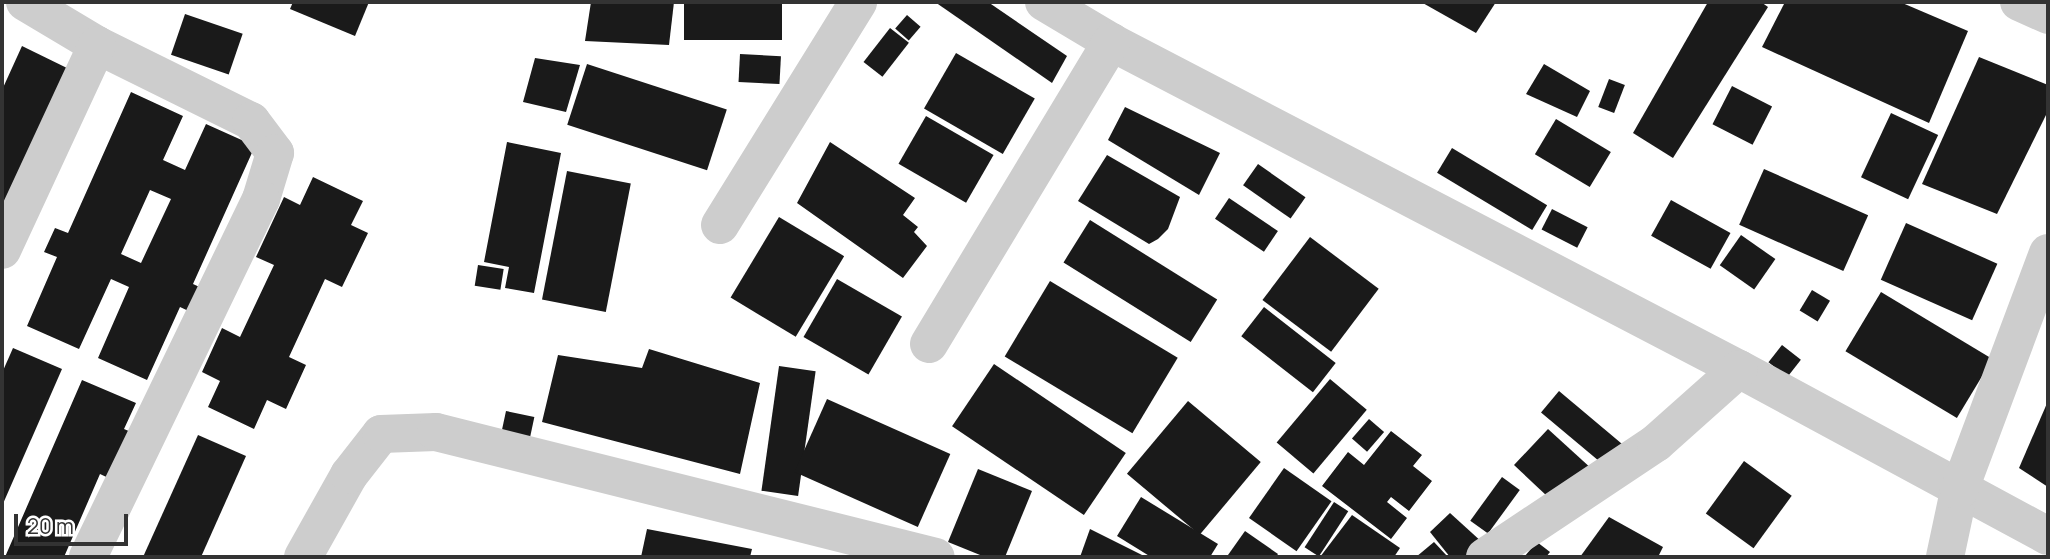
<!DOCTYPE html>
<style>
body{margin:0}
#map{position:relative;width:2050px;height:559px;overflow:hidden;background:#fff;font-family:Manrope,sans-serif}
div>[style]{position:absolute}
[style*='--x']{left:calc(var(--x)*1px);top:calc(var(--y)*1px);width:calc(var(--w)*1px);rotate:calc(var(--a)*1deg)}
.building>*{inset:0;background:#1a1a1a;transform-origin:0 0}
.street>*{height:38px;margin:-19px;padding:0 19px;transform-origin:19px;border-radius:19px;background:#cdcdcd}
span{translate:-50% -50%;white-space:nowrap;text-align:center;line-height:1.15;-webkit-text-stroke:7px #fff;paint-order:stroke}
.frame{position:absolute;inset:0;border:4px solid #333;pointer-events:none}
.scale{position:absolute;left:14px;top:514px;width:114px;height:32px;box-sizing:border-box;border:4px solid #333;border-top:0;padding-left:9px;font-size:21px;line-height:24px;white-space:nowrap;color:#333;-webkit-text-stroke:5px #fff;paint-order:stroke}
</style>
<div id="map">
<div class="building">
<i style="clip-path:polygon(293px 2px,369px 2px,355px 36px,290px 9px)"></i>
<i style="clip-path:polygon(591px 2px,674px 2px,669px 45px,585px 41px)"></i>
<i style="left:684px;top:2px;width:98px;height:38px"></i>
<i style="clip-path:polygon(935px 2px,988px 2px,1067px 56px,1052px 83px)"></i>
<i style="clip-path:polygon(1421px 2px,1496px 2px,1476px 33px)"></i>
<i style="clip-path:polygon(1708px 2px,1761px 2px,1768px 7px,1673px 158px,1633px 133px)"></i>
<i style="clip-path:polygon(1785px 2px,1900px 2px,1968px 31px,1929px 123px,1762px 47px)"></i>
<i style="left:185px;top:14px;width:61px;height:43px;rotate:19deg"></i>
<i style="left:907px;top:15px;width:18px;height:18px;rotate:41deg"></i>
<i style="left:890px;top:28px;width:24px;height:43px;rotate:38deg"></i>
<i style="clip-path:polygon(22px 46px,69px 69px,2px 212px,2px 90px)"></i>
<i style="left:956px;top:53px;width:91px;height:64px;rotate:30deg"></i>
<i style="left:740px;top:54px;width:41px;height:28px;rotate:3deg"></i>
<i style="clip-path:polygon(1979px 57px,2048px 85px,2048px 111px,1997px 214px,1922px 184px)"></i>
<i style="clip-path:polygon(535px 58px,580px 65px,566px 112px,523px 102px)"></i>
<i style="left:587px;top:64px;width:147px;height:64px;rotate:18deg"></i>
<i style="clip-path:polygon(1544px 64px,1590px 91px,1577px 117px,1526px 94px)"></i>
<i style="left:1609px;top:79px;width:17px;height:30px;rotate:21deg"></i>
<i style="left:1732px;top:86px;width:45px;height:43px;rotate:27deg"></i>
<i style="clip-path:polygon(evenodd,131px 92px,183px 116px,163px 160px,185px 170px,206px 124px,255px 146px,193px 284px,206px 290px,195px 314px,180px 307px,147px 380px,98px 358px,129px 287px,111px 279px,79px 349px,27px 326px,57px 257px,44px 252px,55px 228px,68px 233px,131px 92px,150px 190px,171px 199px,141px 263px,121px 254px,150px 190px)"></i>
<i style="clip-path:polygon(1125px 107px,1220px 153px,1199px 195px,1108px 140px)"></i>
<i style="left:1891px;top:113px;width:52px;height:71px;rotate:25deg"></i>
<i style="left:926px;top:116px;width:78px;height:55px;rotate:30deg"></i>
<i style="left:1556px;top:119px;width:64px;height:41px;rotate:31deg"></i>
<i style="clip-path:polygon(507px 142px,561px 153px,534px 293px,505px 288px,509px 267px,484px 262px)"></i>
<i style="clip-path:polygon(830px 142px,915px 198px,903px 215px,918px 227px,914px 232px,927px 246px,903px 278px,797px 203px)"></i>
<i style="left:1452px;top:148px;width:111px;height:29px;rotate:31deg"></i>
<i style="clip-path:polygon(1107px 155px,1180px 197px,1168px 229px,1158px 239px,1149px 244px,1078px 201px)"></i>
<i style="left:1258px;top:164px;width:58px;height:26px;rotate:35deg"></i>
<i style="left:1764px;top:169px;width:114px;height:61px;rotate:24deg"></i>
<i style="left:567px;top:171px;width:65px;height:131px;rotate:11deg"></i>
<i style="clip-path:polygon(313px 177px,363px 201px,351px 225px,368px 233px,342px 287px,325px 279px,289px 357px,306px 365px,286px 409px,267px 400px,254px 429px,208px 407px,220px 381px,202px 372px,222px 328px,240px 337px,274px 265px,256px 257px,284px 197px,300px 205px)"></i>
<i style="left:1229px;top:198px;width:59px;height:25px;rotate:34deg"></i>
<i style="left:1671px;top:200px;width:68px;height:41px;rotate:29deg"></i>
<i style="left:1552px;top:209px;width:40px;height:23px;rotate:27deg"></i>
<i style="left:779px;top:217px;width:76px;height:94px;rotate:31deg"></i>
<i style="left:1090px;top:220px;width:150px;height:50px;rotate:32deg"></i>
<i style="left:1906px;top:223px;width:100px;height:62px;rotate:24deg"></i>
<i style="left:1741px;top:235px;width:42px;height:37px;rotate:35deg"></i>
<i style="left:1310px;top:237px;width:86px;height:79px;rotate:37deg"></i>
<i style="left:478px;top:265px;width:26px;height:21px;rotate:9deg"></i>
<i style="left:837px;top:279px;width:75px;height:67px;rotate:30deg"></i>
<i style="left:1050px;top:281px;width:149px;height:88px;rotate:31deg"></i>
<i style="left:1812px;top:290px;width:21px;height:24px;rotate:31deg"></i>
<i style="left:1881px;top:292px;width:130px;height:69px;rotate:31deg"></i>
<i style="left:1264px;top:307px;width:91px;height:37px;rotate:38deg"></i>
<i style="left:1782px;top:345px;width:24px;height:22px;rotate:38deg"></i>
<i style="clip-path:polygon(13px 348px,62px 369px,2px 506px,2px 373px)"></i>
<i style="clip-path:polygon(649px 349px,760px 383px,740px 474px,542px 422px,558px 355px,642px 368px)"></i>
<i style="left:994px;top:364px;width:159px;height:75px;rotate:34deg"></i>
<i style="left:779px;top:366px;width:37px;height:126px;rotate:8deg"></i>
<i style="left:1330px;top:379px;width:48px;height:83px;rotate:40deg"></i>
<i style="clip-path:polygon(82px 380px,136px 403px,124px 429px,138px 435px,117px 482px,100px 474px,64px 557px,5px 557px)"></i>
<i style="left:1559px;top:391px;width:87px;height:28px;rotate:40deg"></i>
<i style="left:827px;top:399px;width:135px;height:80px;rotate:24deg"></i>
<i style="left:1188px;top:401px;width:95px;height:95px;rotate:40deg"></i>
<i style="clip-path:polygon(2048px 401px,2048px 487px,2019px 468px)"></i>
<i style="left:506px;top:411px;width:29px;height:23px;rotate:12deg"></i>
<i style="left:1369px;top:419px;width:20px;height:26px;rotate:41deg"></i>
<i style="clip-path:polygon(1548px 429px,1593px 470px,1548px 497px,1514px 465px)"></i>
<i style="clip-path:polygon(1391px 431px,1422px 455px,1413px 466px,1432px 481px,1409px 511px,1391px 497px,1387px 502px,1407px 518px,1391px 539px,1322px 486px,1348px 452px,1364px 465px)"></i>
<i style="clip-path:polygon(198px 435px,246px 456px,201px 557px,143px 557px)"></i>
<i style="left:1744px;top:461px;width:59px;height:65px;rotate:36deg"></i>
<i style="left:1284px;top:468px;width:58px;height:61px;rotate:35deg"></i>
<i style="clip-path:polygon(978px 469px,1032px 491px,1005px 557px,985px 557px,948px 542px)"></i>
<i style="left:1502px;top:477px;width:22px;height:54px;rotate:36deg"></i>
<i style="clip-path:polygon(1141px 497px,1218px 544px,1210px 557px,1151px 557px,1117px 536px)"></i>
<i style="left:1334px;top:502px;width:17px;height:54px;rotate:33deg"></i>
<i style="clip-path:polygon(1450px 513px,1483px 543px,1464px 557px,1450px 557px,1430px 532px)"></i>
<i style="clip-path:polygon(1352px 515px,1400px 548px,1394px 557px,1320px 557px)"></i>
<i style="clip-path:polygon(1609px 517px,1663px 547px,1658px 557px,1580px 557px)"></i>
<i style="clip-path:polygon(647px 529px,752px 549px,750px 557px,641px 557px)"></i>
<i style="clip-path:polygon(1090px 529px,1146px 557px,1080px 557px)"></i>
<i style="clip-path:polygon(1245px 531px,1278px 554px,1276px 557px,1228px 555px)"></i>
<i style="clip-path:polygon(1434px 542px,1448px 557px,1416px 557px)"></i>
<i style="clip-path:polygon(1537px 542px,1550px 552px,1546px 557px,1524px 557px)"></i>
</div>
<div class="street">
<i style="--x:25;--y:2;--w:84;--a:30.8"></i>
<i style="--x:97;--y:45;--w:172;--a:26.3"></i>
<i style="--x:251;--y:121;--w:40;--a:53"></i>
<i style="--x:275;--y:153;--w:48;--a:106.9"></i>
<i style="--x:261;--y:199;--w:398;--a:115.8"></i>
<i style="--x:1044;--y:2;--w:78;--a:30.8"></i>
<i style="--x:1111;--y:42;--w:708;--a:27.51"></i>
<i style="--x:1739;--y:369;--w:351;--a:28.4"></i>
<i style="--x:2019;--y:2;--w:32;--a:24"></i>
<i style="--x:720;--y:225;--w:262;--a:-58.2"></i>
<i style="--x:2;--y:250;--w:226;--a:-65.1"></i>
<i style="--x:929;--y:344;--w:353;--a:-58.9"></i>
<i style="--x:303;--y:557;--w:94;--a:-60.7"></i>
<i style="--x:349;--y:475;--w:52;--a:-52"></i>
<i style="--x:381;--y:434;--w:55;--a:-2.1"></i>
<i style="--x:436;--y:432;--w:515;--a:14.04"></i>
<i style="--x:1485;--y:557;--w:206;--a:-33.7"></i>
<i style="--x:1656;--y:443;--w:111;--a:-41.7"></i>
<i style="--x:1945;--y:557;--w:67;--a:-78"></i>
<i style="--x:1959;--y:491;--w:254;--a:-69.5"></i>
</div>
<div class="frame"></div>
<div class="scale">20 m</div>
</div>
